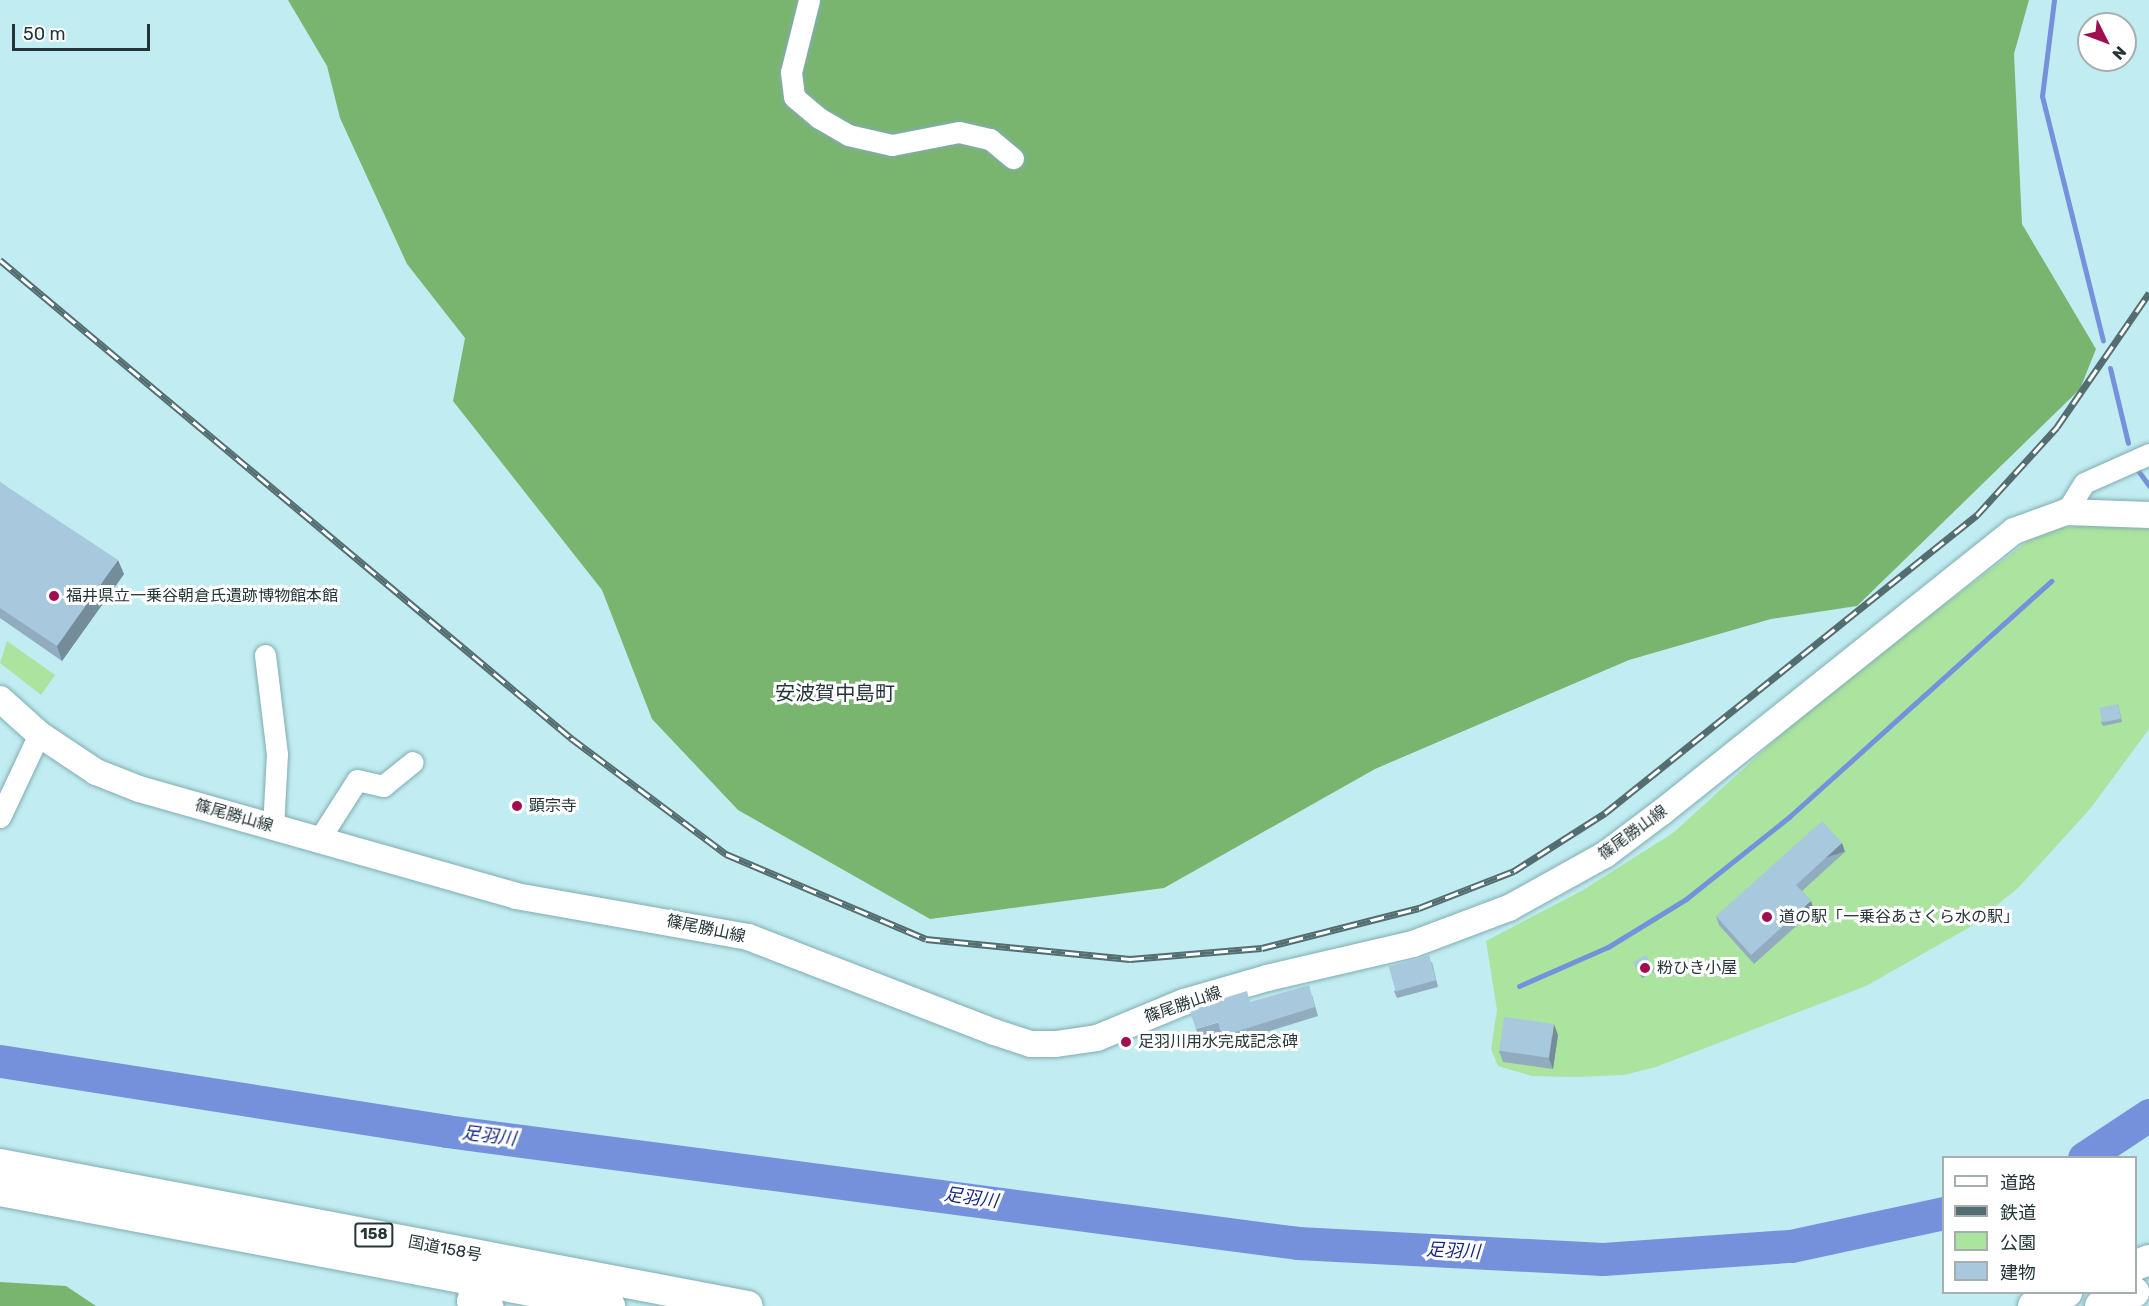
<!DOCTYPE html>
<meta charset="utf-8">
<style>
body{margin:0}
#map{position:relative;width:2149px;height:1306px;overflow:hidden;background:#c1edf2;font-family:Rubik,"Noto Sans JP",sans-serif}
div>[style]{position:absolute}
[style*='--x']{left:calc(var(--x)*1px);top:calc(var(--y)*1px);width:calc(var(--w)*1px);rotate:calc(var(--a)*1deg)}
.green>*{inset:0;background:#aae49f}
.forest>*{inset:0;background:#7ab56f}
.stream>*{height:5px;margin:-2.5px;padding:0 2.5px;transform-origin:2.5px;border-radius:2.5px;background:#7591dc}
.river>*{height:33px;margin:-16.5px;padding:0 16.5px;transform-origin:16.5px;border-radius:16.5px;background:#7591dc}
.roads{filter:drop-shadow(0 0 2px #81acb0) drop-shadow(0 0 2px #81acb0)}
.minor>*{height:21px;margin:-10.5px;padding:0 10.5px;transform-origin:10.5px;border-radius:10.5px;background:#fff}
.major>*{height:26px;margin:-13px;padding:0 13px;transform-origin:13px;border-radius:13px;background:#fff}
.highway>*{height:30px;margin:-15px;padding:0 15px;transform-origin:15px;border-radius:15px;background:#fff}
.rail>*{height:7px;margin-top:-3.5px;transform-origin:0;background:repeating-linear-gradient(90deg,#fff 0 14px,#546d70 0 28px);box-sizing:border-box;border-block:2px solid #546d70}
.wall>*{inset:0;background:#90acbe}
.shaded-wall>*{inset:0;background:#758c9b;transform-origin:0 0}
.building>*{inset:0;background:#a7c8dd;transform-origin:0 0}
.dots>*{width:16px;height:16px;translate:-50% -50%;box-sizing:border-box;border:3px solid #fff;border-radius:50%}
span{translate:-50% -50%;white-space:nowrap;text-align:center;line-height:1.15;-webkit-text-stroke:6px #fff;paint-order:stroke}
.shield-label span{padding:2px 4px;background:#fff;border:2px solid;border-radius:4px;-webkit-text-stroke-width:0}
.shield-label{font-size:15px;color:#243537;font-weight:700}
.poi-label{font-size:16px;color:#243537}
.left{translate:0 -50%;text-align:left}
.street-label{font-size:16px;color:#243537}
.water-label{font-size:18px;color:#172980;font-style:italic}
.quarter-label{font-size:20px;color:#243537}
.legend{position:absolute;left:1942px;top:1156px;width:195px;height:138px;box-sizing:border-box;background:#fff;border:2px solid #a7aeaf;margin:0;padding:8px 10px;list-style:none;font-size:18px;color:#243537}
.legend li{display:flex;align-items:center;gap:12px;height:30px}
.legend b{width:30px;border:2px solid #a7aeaf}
.north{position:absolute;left:2077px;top:12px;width:60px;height:60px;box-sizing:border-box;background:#fff;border:2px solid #a7aeaf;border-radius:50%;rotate:132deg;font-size:16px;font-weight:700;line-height:24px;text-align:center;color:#243537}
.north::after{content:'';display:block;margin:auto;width:21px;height:27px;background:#a20d4f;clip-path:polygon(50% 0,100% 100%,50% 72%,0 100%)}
.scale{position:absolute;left:12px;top:24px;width:138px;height:27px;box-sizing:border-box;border:3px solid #243537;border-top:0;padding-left:8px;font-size:18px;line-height:21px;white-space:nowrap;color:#243537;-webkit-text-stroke:4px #fff;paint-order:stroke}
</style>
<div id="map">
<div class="green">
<i style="clip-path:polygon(2103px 524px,2149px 529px,2149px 729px,2090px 809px,2018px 888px,1970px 927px,1866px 986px,1656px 1067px,1624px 1075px,1576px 1077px,1532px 1076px,1498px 1066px,1491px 1049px,1497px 1010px,1486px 941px,1583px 890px,1673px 833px,1819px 700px,2028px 541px,2064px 527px)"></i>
<i style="clip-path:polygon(7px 641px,55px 675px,41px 695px,0 663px)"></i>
</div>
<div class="forest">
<i style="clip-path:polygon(288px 0,2029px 0,2014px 54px,2022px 224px,2096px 349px,2080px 389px,1857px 606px,1771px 619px,1629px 660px,1375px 769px,1164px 888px,930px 919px,738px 810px,652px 719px,602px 590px,453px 401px,465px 338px,407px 264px,340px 118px,327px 66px)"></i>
<i style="clip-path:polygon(0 1282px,66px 1286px,96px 1306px,0 1306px)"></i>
</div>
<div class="stream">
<i style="--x:2054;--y:0;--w:97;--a:97.1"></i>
<i style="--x:2042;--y:96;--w:252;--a:76"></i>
<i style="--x:2110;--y:368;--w:77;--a:76.5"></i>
<i style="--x:2134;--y:465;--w:26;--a:54"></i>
<i style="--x:1519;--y:986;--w:97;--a:-23.7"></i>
<i style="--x:1608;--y:947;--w:92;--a:-31.6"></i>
<i style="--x:1686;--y:899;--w:132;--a:-38.5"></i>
<i style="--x:1789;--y:817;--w:353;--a:-42"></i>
</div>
<div class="river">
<i style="--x:0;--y:1061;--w:451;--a:8.9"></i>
<i style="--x:446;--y:1131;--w:859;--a:7.49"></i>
<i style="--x:1298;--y:1243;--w:305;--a:3"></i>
<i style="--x:1603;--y:1259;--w:188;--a:-4"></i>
<i style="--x:1791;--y:1246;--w:157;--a:-12.2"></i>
<i style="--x:2084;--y:1158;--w:78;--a:-33.5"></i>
</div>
<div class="roads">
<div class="minor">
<i style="--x:809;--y:0;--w:74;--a:104"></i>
<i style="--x:791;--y:72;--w:25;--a:83"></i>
<i style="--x:794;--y:97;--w:33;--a:40"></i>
<i style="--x:819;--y:118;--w:34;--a:30"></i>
<i style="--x:848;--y:135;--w:45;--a:12.8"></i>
<i style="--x:892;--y:145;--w:68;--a:-11"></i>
<i style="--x:959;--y:132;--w:32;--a:13"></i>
<i style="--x:990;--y:139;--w:30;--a:40"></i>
<i style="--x:2066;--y:512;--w:34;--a:-58"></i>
<i style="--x:2084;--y:483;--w:71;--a:-24"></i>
<i style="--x:265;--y:655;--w:100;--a:83.1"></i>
<i style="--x:277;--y:754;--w:73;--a:93.1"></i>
<i style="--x:0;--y:817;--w:92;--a:-64.8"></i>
<i style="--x:318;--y:841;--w:72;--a:-57.4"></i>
<i style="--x:357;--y:780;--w:27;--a:13"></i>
<i style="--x:383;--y:786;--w:38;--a:-39"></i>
<i style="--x:474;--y:1266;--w:36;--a:101"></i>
<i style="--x:467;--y:1301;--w:26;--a:11"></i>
</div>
<div class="major">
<i style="--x:0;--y:699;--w:52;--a:41.9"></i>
<i style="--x:39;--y:734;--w:69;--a:33.7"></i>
<i style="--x:96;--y:772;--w:46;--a:21.6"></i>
<i style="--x:139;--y:789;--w:392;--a:15.8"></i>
<i style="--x:516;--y:896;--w:236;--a:10"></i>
<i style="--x:748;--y:937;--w:264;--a:21.1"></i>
<i style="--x:994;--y:1032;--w:39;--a:18"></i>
<i style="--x:1031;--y:1044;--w:25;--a:0"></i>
<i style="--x:1056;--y:1044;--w:41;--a:-8.3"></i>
<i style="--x:1097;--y:1038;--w:94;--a:-22.5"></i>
<i style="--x:1184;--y:1002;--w:86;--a:-16.1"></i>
<i style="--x:1267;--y:978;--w:150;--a:-13.1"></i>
<i style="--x:1413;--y:944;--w:103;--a:-20.6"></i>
<i style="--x:1509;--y:908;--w:111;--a:-29.1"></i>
<i style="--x:1606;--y:854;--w:70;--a:-36.9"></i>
<i style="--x:1662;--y:812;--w:450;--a:-38.6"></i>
<i style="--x:2014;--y:531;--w:55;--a:-20.1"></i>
<i style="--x:2066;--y:512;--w:83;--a:2.1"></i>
</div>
<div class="highway">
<i style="--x:0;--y:1164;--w:761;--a:10.75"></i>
<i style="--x:0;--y:1191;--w:621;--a:10.68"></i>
<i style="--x:2136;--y:1265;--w:14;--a:-21"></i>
<i style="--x:2033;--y:1306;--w:37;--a:-22"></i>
<i style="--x:2100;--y:1306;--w:37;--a:-22"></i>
</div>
</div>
<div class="rail">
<i style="--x:0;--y:260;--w:745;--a:39.93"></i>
<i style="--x:571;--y:738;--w:194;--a:36.8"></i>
<i style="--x:726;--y:854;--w:217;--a:23"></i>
<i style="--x:926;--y:939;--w:205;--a:5.6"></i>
<i style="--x:1130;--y:959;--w:132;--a:-4.8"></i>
<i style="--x:1262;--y:948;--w:162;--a:-14.3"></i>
<i style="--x:1419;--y:908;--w:102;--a:-21.3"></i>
<i style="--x:1514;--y:871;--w:108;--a:-32.5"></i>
<i style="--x:1605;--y:813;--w:477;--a:-38.7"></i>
<i style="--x:1977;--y:515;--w:119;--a:-47.7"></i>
<i style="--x:2057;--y:427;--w:163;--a:-55.5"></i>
</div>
<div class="wall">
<i style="clip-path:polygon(0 482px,124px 574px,62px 661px,0 618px)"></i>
<i style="clip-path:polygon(2118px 704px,2122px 722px,2103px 726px,2101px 722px)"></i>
<i style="clip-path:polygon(1842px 843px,1845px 852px,1802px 891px,1811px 901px,1814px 910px,1754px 964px,1719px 925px,1716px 916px)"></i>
<i style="clip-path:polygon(1432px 962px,1438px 987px,1397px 998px,1394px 991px)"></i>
<i style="clip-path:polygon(1633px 962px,1653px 967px,1655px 971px,1642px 978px)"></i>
<i style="clip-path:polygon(1312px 995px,1318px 1016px,1225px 1045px,1221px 1032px,1199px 1038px,1196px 1029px)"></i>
<i style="clip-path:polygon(1558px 1035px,1553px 1069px,1503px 1062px,1499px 1051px)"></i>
</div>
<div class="shaded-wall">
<i style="clip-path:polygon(118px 560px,124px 574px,62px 661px,57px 646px)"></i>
<i style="left:1842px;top:843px;width:9px;height:62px;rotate:72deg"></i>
<i style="left:1811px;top:901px;width:9px;height:81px;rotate:72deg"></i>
<i style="clip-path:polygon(1554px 1024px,1558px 1035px,1553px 1069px,1549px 1059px)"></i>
</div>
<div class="building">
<i style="clip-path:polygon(0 482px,118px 560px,57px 646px,0 608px)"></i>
<i style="left:2118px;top:704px;width:15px;height:19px;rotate:79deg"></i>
<i style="clip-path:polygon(1822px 821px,1842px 843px,1796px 885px,1811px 901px,1751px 955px,1716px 916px)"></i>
<i style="left:1429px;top:955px;width:26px;height:42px;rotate:74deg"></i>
<i style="left:1646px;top:955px;width:14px;height:15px;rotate:60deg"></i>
<i style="clip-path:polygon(1309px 985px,1315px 1007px,1222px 1036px,1218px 1022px,1196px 1029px,1189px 1009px,1247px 991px,1250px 1002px)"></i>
<i style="left:1504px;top:1017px;width:50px;height:34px;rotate:8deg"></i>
</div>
<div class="dots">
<i style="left:54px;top:596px;background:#a20d4f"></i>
<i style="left:517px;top:806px;background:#a20d4f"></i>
<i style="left:1767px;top:917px;background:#a20d4f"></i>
<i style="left:1645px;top:968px;background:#a20d4f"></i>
<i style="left:1126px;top:1042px;background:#a20d4f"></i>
</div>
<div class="shield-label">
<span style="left:374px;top:1235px">158</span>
</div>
<div class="poi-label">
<span class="left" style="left:66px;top:596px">福井県立一乗谷朝倉氏遺跡博物館本館</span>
<span class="left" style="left:529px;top:806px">顕宗寺</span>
<span class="left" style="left:1779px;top:917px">道の駅「一乗谷あさくら水の駅」</span>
<span class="left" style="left:1657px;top:968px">粉ひき小屋</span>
<span class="left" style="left:1138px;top:1042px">足羽川用水完成記念碑</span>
</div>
<div class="street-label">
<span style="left:234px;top:816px;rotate:16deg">篠尾勝山線</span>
<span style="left:1633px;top:833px;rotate:-36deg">篠尾勝山線</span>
<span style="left:706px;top:929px;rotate:12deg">篠尾勝山線</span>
<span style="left:1183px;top:1005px;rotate:-19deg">篠尾勝山線</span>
<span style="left:445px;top:1249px;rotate:11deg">国道158号</span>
</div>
<div class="water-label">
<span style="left:489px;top:1136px;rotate:7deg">足羽川</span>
<span style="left:971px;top:1198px;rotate:8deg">足羽川</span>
<span style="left:1453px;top:1251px;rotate:3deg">足羽川</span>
</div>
<div class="quarter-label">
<span style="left:835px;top:693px">安波賀中島町</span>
</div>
<ul class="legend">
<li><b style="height:8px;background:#fff"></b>道路</li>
<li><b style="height:8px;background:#546d70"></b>鉄道</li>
<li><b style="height:16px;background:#aae49f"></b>公園</li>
<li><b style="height:16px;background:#a7c8dd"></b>建物</li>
</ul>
<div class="north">N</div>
<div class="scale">50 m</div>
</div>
